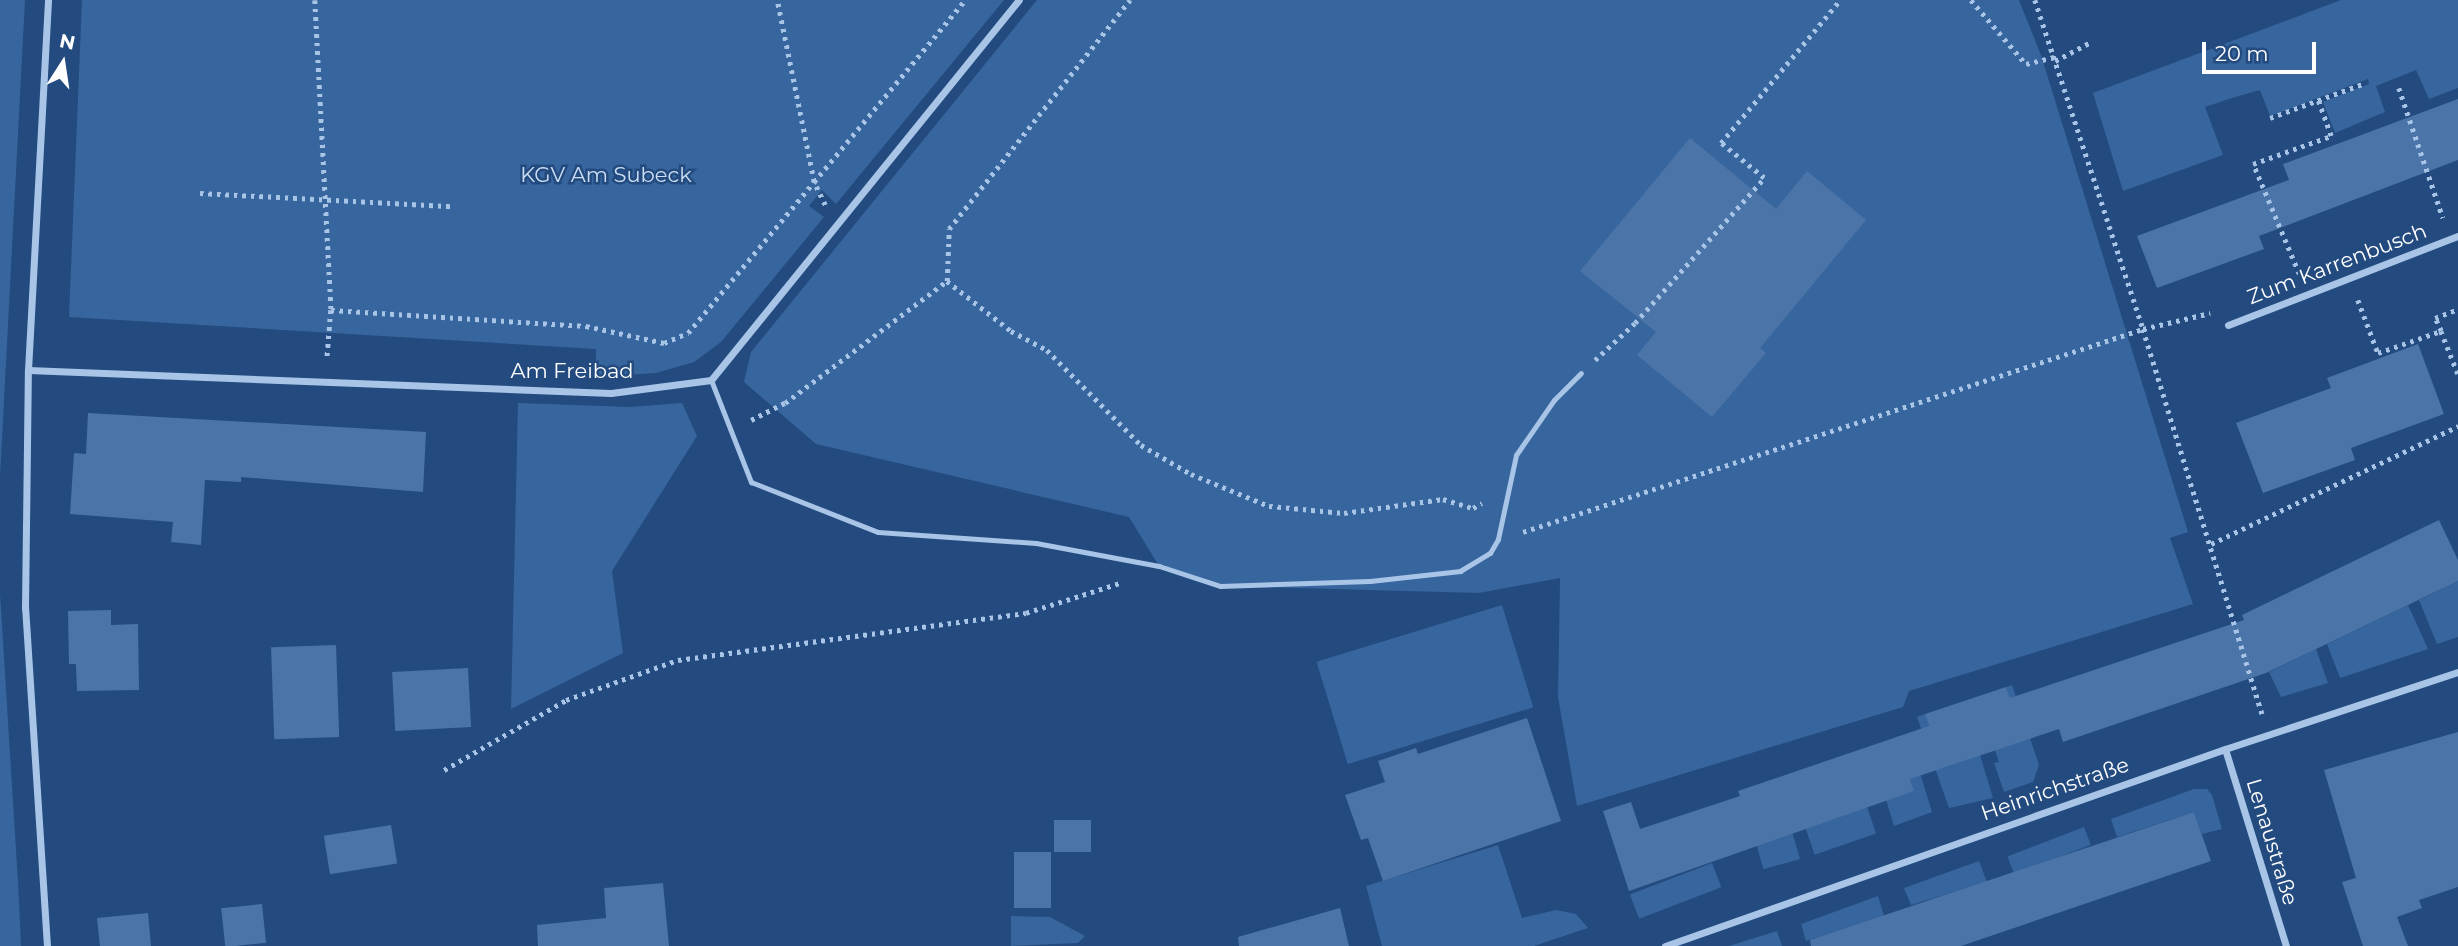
<!DOCTYPE html>
<meta charset="utf-8">
<style>
body{margin:0}
#map{position:relative;width:2458px;height:946px;overflow:hidden;background:#234b7f;font-family:Montserrat,sans-serif}
div>[style]{position:absolute}
[style*='--x']{left:calc(var(--x)*1px);top:calc(var(--y)*1px);width:calc(var(--w)*1px);rotate:calc(var(--a)*1deg)}
.green>*{inset:0;background:#37659d;transform-origin:0 0}
.building>*{inset:0;background:#4b75a8;transform-origin:0 0}
.path>*{height:4.5px;margin-top:-2.25px;transform-origin:0;background:repeating-linear-gradient(90deg,#a8c4e6 0 3.5px,transparent 0 8.5px)}
.lane>*{height:5px;margin:-2.5px;padding:0 2.5px;transform-origin:2.5px;border-radius:2.5px;background:#a8c4e6}
.street>*{height:7px;margin:-3.5px;padding:0 3.5px;transform-origin:3.5px;border-radius:3.5px;background:#a8c4e6}
span{translate:-50% -50%;white-space:nowrap;text-align:center;line-height:1.15;-webkit-text-stroke:5px #234b7f;paint-order:stroke}
.park-label{font-size:21px;color:#ccdff5}
.street-label{font-size:21px;color:#fff}
.north{position:absolute;left:28px;top:28px;width:70px;height:70px;-webkit-text-stroke:5px #234b7f;paint-order:stroke;rotate:12deg;font-size:19px;font-weight:700;line-height:28px;text-align:center;color:#fff}
.north::after{content:'';display:block;margin:auto;width:24px;height:32px;background:#fff;clip-path:polygon(50% 0,100% 100%,50% 72%,0 100%)}
.scale{position:absolute;left:2202px;top:42px;width:114px;height:32px;box-sizing:border-box;border:4px solid #fff;border-top:0;padding-left:9px;font-size:21px;line-height:24px;white-space:nowrap;color:#fff;-webkit-text-stroke:5px #234b7f;paint-order:stroke}
</style>
<div id="map">
<div class="green">
<i style="clip-path:polygon(0 0,25px 0,0 477px)"></i>
<i style="clip-path:polygon(82px 0,1004px 0,836px 204px,822px 190px,809px 206px,824px 217px,721px 342px,694px 362px,656px 373px,596px 377px,596px 349px,69px 317px)"></i>
<i style="clip-path:polygon(1037px 0,2019px 0,2041px 55px,2188px 532px,2170px 538px,2193px 604px,1909px 691px,1903px 707px,1577px 806px,1558px 697px,1560px 578px,1479px 593px,1220px 586px,1159px 566px,1129px 517px,816px 444px,744px 382px,751px 352px)"></i>
<i style="clip-path:polygon(2341px 0,2458px 0,2458px 88px,2429px 99px,2416px 70px,2376px 86px,2385px 112px,2335px 133px,2323px 102px,2369px 84px,2368px 79px,2270px 116px,2260px 90px,2232px 98px,2205px 107px,2223px 155px,2123px 191px,2093px 93px)"></i>
<i style="clip-path:polygon(518px 403px,630px 407px,682px 403px,697px 436px,612px 571px,623px 653px,511px 709px)"></i>
<i style="clip-path:polygon(2458px 581px,2458px 637px,2437px 644px,2419px 600px)"></i>
<i style="clip-path:polygon(0 593px,18px 882px,21px 946px,0 946px)"></i>
<i style="left:1502px;top:605px;width:107px;height:194px;rotate:73deg"></i>
<i style="clip-path:polygon(2408px 605px,2428px 649px,2340px 678px,2327px 644px)"></i>
<i style="clip-path:polygon(2316px 649px,2328px 683px,2281px 697px,2269px 672px)"></i>
<i style="clip-path:polygon(2012px 685px,2039px 765px,2033px 782px,2004px 792px,1994px 763px,1999px 762px,1995px 750px,2024px 740px,2006px 687px)"></i>
<i style="clip-path:polygon(1925px 714px,1943px 768px,1980px 755px,1993px 798px,1949px 808px,1917px 717px)"></i>
<i style="clip-path:polygon(1908px 734px,1932px 812px,1894px 826px,1886px 800px,1914px 791px,1896px 737px)"></i>
<i style="clip-path:polygon(2194px 789px,2207px 789px,2212px 795px,2222px 829px,2202px 834px,2194px 812px,2117px 837px,2111px 819px)"></i>
<i style="left:1867px;top:807px;width:28px;height:65px;rotate:71deg"></i>
<i style="left:2084px;top:827px;width:19px;height:82px;rotate:69deg"></i>
<i style="left:1792px;top:831px;width:29px;height:38px;rotate:74deg"></i>
<i style="clip-path:polygon(1498px 845px,1522px 918px,1556px 910px,1576px 914px,1588px 928px,1534px 946px,1382px 946px,1366px 886px)"></i>
<i style="clip-path:polygon(1979px 861px,1987px 882px,1911px 905px,1904px 888px)"></i>
<i style="left:1712px;top:863px;width:26px;height:88px;rotate:69deg"></i>
<i style="clip-path:polygon(1878px 896px,1884px 916px,1806px 941px,1801px 924px)"></i>
<i style="clip-path:polygon(1011px 916px,1050px 917px,1085px 936px,1078px 943px,1011px 946px)"></i>
<i style="clip-path:polygon(1777px 931px,1782px 946px,1729px 946px)"></i>
</div>
<div class="building">
<i style="clip-path:polygon(2458px 99px,2458px 160px,2259px 236px,2264px 249px,2157px 288px,2137px 236px,2289px 180px,2283px 164px)"></i>
<i style="clip-path:polygon(1690px 138px,1776px 209px,1807px 171px,1866px 220px,1760px 348px,1766px 353px,1712px 417px,1637px 355px,1656px 332px,1580px 271px)"></i>
<i style="clip-path:polygon(2418px 344px,2444px 414px,2351px 448px,2355px 460px,2263px 493px,2236px 423px,2331px 388px,2327px 378px)"></i>
<i style="clip-path:polygon(88px 413px,426px 432px,423px 492px,241px 477px,241px 482px,205px 480px,201px 545px,171px 542px,173px 522px,70px 514px,74px 453px,86px 454px)"></i>
<i style="clip-path:polygon(2439px 520px,2458px 560px,2458px 581px,2266px 673px,2063px 742px,2059px 729px,1910px 779px,1914px 791px,1629px 891px,1603px 811px,1631px 802px,1640px 829px,1740px 796px,1738px 791px,1929px 726px,1925px 714px,2006px 687px,2010px 698px,2244px 620px,2242px 615px)"></i>
<i style="clip-path:polygon(111px 610px,111px 625px,138px 624px,139px 690px,77px 691px,76px 664px,69px 664px,68px 611px)"></i>
<i style="left:336px;top:645px;width:92px;height:65px;rotate:88deg"></i>
<i style="left:468px;top:668px;width:59px;height:76px;rotate:87deg"></i>
<i style="clip-path:polygon(1527px 718px,1561px 821px,1383px 881px,1368px 838px,1361px 840px,1345px 795px,1385px 782px,1378px 761px,1416px 748px,1418px 754px)"></i>
<i style="clip-path:polygon(2458px 732px,2458px 887px,2419px 900px,2422px 908px,2397px 917px,2408px 946px,2363px 946px,2342px 882px,2356px 878px,2324px 770px)"></i>
<i style="clip-path:polygon(2194px 812px,2211px 861px,1961px 946px,1811px 946px,1810px 940px)"></i>
<i style="left:1054px;top:820px;width:37px;height:32px"></i>
<i style="left:391px;top:825px;width:39px;height:68px;rotate:81deg"></i>
<i style="left:1014px;top:852px;width:37px;height:56px"></i>
<i style="clip-path:polygon(663px 883px,669px 946px,538px 946px,537px 925px,606px 918px,604px 888px)"></i>
<i style="left:262px;top:904px;width:39px;height:41px;rotate:84deg"></i>
<i style="clip-path:polygon(1340px 908px,1349px 946px,1239px 946px,1238px 937px)"></i>
<i style="clip-path:polygon(148px 913px,151px 946px,100px 946px,97px 918px)"></i>
</div>
<div class="path">
<i style="--x:315;--y:0;--w:310;--a:87"></i>
<i style="--x:331;--y:310;--w:50;--a:94.6"></i>
<i style="--x:1971;--y:0;--w:84;--a:49.3"></i>
<i style="--x:2026;--y:64;--w:29;--a:-14"></i>
<i style="--x:2035;--y:0;--w:346;--a:71.8"></i>
<i style="--x:2143;--y:329;--w:403;--a:72.8"></i>
<i style="--x:2055;--y:61;--w:40;--a:-28"></i>
<i style="--x:2399;--y:88;--w:137;--a:71.3"></i>
<i style="--x:2270;--y:118;--w:101;--a:-20.2"></i>
<i style="--x:200;--y:193;--w:252;--a:3"></i>
<i style="--x:825;--y:205;--w:25;--a:-116"></i>
<i style="--x:814;--y:182;--w:236;--a:-50.3"></i>
<i style="--x:2299;--y:274;--w:119;--a:-112.7"></i>
<i style="--x:2253;--y:164;--w:83;--a:-19.7"></i>
<i style="--x:2331;--y:136;--w:38;--a:-110"></i>
<i style="--x:947;--y:281;--w:52;--a:-87.8"></i>
<i style="--x:949;--y:229;--w:292;--a:-51.7"></i>
<i style="--x:2358;--y:300;--w:57;--a:69.3"></i>
<i style="--x:2378;--y:353;--w:67;--a:-19.2"></i>
<i style="--x:2441;--y:331;--w:46;--a:68.4"></i>
<i style="--x:331;--y:310;--w:256;--a:3.6"></i>
<i style="--x:586;--y:326;--w:80;--a:12.3"></i>
<i style="--x:664;--y:343;--w:26;--a:-23"></i>
<i style="--x:688;--y:333;--w:197;--a:-50.2"></i>
<i style="--x:814;--y:182;--w:186;--a:-101.5"></i>
<i style="--x:2441;--y:331;--w:14;--a:-115"></i>
<i style="--x:2435;--y:318;--w:25;--a:-21"></i>
<i style="--x:1595;--y:360;--w:54;--a:-42.8"></i>
<i style="--x:1635;--y:323;--w:194;--a:-48.3"></i>
<i style="--x:1764;--y:178;--w:55;--a:-140.9"></i>
<i style="--x:1721;--y:143;--w:186;--a:-50.2"></i>
<i style="--x:751;--y:420;--w:38;--a:-27"></i>
<i style="--x:785;--y:403;--w:203;--a:-37"></i>
<i style="--x:947;--y:281;--w:81;--a:38"></i>
<i style="--x:1011;--y:331;--w:41;--a:27.8"></i>
<i style="--x:1047;--y:350;--w:134;--a:45.3"></i>
<i style="--x:1141;--y:445;--w:58;--a:30.1"></i>
<i style="--x:1191;--y:474;--w:84;--a:22.3"></i>
<i style="--x:1269;--y:506;--w:75;--a:5.3"></i>
<i style="--x:1344;--y:513;--w:100;--a:-8"></i>
<i style="--x:1443;--y:499;--w:31;--a:17"></i>
<i style="--x:1473;--y:508;--w:10;--a:-29"></i>
<i style="--x:1523;--y:532;--w:652;--a:-18.13"></i>
<i style="--x:2143;--y:329;--w:69;--a:-13.4"></i>
<i style="--x:2211;--y:544;--w:274;--a:-25.5"></i>
<i style="--x:444;--y:770;--w:141;--a:-29.8"></i>
<i style="--x:566;--y:700;--w:119;--a:-19.7"></i>
<i style="--x:678;--y:660;--w:351;--a:-7.7"></i>
<i style="--x:1026;--y:613;--w:99;--a:-17.7"></i>
</div>
<div class="lane">
<i style="--x:711;--y:380;--w:110;--a:68.6"></i>
<i style="--x:751;--y:482;--w:136;--a:21.5"></i>
<i style="--x:878;--y:532;--w:158;--a:4"></i>
<i style="--x:1036;--y:543;--w:125;--a:10.6"></i>
<i style="--x:1159;--y:566;--w:64;--a:18.2"></i>
<i style="--x:1220;--y:586;--w:150;--a:-1.9"></i>
<i style="--x:1370;--y:581;--w:91;--a:-6.3"></i>
<i style="--x:1460;--y:571;--w:35;--a:-31"></i>
<i style="--x:1490;--y:553;--w:16;--a:-60"></i>
<i style="--x:1498;--y:539;--w:86;--a:-77.9"></i>
<i style="--x:1516;--y:455;--w:67;--a:-55.4"></i>
<i style="--x:1554;--y:400;--w:38;--a:-45"></i>
</div>
<div class="street">
<i style="--x:2228;--y:325;--w:247;--a:-21.2"></i>
<i style="--x:28;--y:370;--w:583;--a:2.26"></i>
<i style="--x:611;--y:393;--w:101;--a:-7.4"></i>
<i style="--x:711;--y:380;--w:489;--a:-51"></i>
<i style="--x:2225;--y:749;--w:206;--a:72.8"></i>
<i style="--x:47;--y:946;--w:339;--a:-93.7"></i>
<i style="--x:25;--y:608;--w:238;--a:-89.3"></i>
<i style="--x:28;--y:370;--w:371;--a:-86.9"></i>
<i style="--x:1665;--y:946;--w:594;--a:-19.38"></i>
<i style="--x:2225;--y:749;--w:245;--a:-18.3"></i>
</div>
<div class="park-label">
<span style="left:606px;top:175px">KGV Am Subeck</span>
</div>
<div class="street-label">
<span style="left:2337px;top:264px;rotate:-21deg">Zum Karrenbusch</span>
<span style="left:572px;top:371px">Am Freibad</span>
<span style="left:2055px;top:789px;rotate:-19deg">Heinrichstraße</span>
<span style="left:2272px;top:842px;rotate:73deg">Lenaustraße</span>
</div>
<div class="north">N</div>
<div class="scale">20 m</div>
</div>
